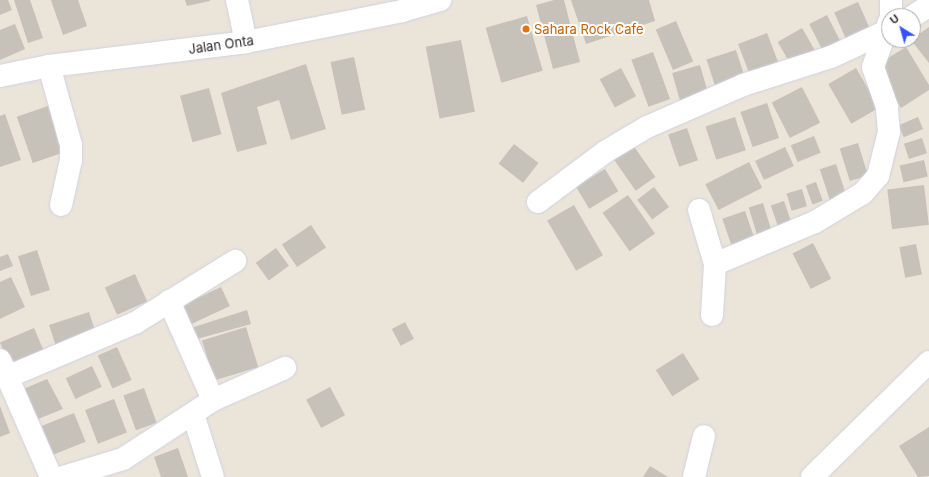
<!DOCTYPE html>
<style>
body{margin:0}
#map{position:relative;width:929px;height:477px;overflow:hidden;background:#ebe4d9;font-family:Inter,sans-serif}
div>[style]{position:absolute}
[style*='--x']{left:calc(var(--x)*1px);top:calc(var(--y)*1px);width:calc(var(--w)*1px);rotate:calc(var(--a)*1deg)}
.building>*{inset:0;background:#c6c1b9;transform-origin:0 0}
.roads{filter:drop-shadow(0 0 1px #cfd2e2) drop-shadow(0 0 1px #cfd2e2)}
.minor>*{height:22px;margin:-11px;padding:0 11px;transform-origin:11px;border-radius:11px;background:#fff}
.dots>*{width:11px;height:11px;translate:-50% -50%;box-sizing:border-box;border:2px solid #fff;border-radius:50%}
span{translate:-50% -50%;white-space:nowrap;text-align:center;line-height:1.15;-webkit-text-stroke:4px #fff;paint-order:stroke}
.food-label{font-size:13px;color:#c56008}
.left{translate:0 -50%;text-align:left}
.street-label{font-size:13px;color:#282828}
.north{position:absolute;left:881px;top:8px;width:40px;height:40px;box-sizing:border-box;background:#fff;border:1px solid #a9a9a9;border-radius:50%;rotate:323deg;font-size:11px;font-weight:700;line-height:16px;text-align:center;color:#282828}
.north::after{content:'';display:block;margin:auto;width:14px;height:18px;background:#3554fd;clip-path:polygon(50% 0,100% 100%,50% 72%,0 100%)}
</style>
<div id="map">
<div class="building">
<i style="clip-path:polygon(0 0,8px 0,12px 10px,0 15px)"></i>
<i style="clip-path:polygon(14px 0,30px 0,43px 38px,28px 43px)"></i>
<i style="clip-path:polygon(51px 0,78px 0,87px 26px,63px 35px)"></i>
<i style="clip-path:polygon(185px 0,210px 0,210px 1px,187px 6px)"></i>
<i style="clip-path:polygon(554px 0,564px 0,580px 62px,553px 69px,536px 5px)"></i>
<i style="clip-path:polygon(571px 0,649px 0,655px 21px,586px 44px)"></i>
<i style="left:858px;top:2px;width:34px;height:26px;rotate:66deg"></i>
<i style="left:827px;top:15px;width:34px;height:20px;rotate:63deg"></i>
<i style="left:527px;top:16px;width:57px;height:43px;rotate:74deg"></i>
<i style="left:676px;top:21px;width:44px;height:22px;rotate:67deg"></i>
<i style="clip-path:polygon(15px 24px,25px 49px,0 60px,0 30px)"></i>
<i style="clip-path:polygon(929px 27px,929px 63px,911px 40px)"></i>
<i style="left:802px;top:28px;width:32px;height:28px;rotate:60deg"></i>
<i style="left:767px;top:33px;width:33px;height:31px;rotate:69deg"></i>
<i style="left:461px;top:40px;width:73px;height:36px;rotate:79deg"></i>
<i style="clip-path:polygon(906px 47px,929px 85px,929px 90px,901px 108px,875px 66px)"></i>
<i style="left:736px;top:50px;width:32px;height:31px;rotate:72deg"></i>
<i style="left:653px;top:52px;width:50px;height:23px;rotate:70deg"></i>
<i style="left:354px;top:57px;width:54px;height:24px;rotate:78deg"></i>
<i style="clip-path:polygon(306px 64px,326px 129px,291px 140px,279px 100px,257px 107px,267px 144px,237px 152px,221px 93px)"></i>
<i style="left:700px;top:65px;width:35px;height:29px;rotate:74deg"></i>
<i style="left:621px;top:68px;width:32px;height:24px;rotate:62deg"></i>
<i style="left:856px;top:68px;width:46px;height:32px;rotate:60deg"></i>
<i style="left:802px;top:87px;width:40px;height:34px;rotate:63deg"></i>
<i style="left:209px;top:88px;width:48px;height:30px;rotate:75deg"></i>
<i style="left:767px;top:103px;width:37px;height:28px;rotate:71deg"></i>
<i style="left:48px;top:106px;width:49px;height:33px;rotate:71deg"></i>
<i style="clip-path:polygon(5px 114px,21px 160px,0 167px,0 116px)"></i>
<i style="left:735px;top:117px;width:35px;height:31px;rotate:72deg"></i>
<i style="left:918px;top:117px;width:13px;height:21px;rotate:67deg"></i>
<i style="left:687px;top:128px;width:34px;height:20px;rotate:71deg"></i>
<i style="left:814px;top:136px;width:18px;height:25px;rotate:68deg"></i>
<i style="left:922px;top:138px;width:16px;height:19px;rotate:72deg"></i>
<i style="left:858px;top:143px;width:34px;height:19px;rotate:73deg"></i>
<i style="left:514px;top:144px;width:31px;height:25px;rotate:38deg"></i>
<i style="left:633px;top:145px;width:39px;height:24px;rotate:55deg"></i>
<i style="left:785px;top:147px;width:21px;height:33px;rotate:65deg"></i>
<i style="left:924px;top:160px;width:17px;height:25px;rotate:77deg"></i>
<i style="left:749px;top:162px;width:29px;height:49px;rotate:63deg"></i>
<i style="left:836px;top:164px;width:39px;height:17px;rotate:72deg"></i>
<i style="left:605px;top:169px;width:26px;height:34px;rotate:59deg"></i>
<i style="left:816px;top:182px;width:20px;height:11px;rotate:70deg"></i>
<i style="left:924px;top:185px;width:40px;height:37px;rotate:83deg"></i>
<i style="left:654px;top:187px;width:25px;height:21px;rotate:53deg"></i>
<i style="left:802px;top:189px;width:18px;height:16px;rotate:74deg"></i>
<i style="left:628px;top:195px;width:47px;height:31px;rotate:55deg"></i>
<i style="left:784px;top:201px;width:31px;height:14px;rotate:71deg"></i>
<i style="left:763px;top:203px;width:30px;height:15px;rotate:73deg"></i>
<i style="left:574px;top:205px;width:58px;height:31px;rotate:60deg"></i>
<i style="left:745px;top:211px;width:37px;height:24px;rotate:71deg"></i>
<i style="left:311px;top:225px;width:27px;height:35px;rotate:56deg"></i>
<i style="left:813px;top:243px;width:40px;height:23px;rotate:63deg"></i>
<i style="left:916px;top:244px;width:31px;height:17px;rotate:79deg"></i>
<i style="left:276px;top:248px;width:22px;height:25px;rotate:54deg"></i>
<i style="left:37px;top:250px;width:42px;height:20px;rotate:72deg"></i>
<i style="clip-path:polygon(8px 254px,13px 266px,0 271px,0 257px)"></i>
<i style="left:135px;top:274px;width:30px;height:33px;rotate:66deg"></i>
<i style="clip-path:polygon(11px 277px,25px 307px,0 319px,0 282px)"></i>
<i style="left:221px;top:287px;width:21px;height:43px;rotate:65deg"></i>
<i style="clip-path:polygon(247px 310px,251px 324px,197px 339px,191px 328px)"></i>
<i style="left:89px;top:312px;width:25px;height:42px;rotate:72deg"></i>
<i style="left:405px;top:322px;width:19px;height:15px;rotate:62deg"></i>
<i style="left:246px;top:327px;width:42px;height:46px;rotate:73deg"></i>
<i style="left:34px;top:328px;width:28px;height:37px;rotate:67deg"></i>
<i style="left:117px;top:347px;width:36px;height:21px;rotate:66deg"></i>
<i style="left:683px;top:353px;width:31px;height:32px;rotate:58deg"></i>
<i style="left:92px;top:366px;width:23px;height:29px;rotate:65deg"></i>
<i style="clip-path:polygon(47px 379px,63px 409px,33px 421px,21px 390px)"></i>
<i style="left:330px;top:387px;width:32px;height:27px;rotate:62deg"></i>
<i style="left:144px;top:388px;width:37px;height:22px;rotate:70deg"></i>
<i style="left:114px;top:399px;width:36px;height:31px;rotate:69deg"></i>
<i style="clip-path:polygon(0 406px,10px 433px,0 437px)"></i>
<i style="left:74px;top:413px;width:31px;height:35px;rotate:68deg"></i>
<i style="clip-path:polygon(929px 427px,929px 476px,918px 477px,899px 446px)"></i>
<i style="clip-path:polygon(178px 448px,188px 477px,161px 477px,154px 457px)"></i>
<i style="clip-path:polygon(650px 466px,668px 477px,643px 477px)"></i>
</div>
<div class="roads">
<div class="minor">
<i style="--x:237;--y:0;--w:43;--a:77.9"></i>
<i style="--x:891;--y:0;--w:16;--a:90"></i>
<i style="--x:913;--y:16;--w:19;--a:-32"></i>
<i style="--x:49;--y:66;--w:82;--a:74.4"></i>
<i style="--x:71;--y:145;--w:15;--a:90"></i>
<i style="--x:71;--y:160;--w:46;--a:102.5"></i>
<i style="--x:0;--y:76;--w:50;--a:-11.5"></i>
<i style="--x:49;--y:66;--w:198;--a:-6.9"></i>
<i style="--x:246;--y:42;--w:159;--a:-11.2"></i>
<i style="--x:402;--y:11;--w:40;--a:-16"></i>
<i style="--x:538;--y:202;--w:84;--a:-36.7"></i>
<i style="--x:605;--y:152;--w:49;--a:-30.8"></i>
<i style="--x:647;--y:127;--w:105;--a:-23.6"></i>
<i style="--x:743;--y:85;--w:92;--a:-17.7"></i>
<i style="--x:831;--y:57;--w:64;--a:-25"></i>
<i style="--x:699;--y:210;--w:56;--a:73.5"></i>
<i style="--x:169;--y:301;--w:108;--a:66"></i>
<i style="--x:712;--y:315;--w:51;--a:-86.6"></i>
<i style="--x:715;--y:264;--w:108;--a:-22.8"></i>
<i style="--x:815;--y:222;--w:56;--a:-31.1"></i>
<i style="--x:863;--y:193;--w:23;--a:-49"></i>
<i style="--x:878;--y:176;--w:45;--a:-76"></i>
<i style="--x:889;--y:132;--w:25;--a:-95"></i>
<i style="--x:887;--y:107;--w:42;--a:-109.3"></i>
<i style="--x:873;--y:67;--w:48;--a:-70.4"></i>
<i style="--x:0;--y:360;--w:128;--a:66.4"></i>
<i style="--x:7;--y:377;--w:139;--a:-22.9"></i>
<i style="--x:135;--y:323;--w:118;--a:-31.8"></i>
<i style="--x:193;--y:414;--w:66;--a:72.4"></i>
<i style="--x:63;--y:477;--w:63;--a:-16.7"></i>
<i style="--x:123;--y:459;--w:108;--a:-33.2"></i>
<i style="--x:213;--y:400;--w:79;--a:-24"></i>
<i style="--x:694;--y:477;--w:42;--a:-76.3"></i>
<i style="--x:812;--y:477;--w:164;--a:-44.5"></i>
</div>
</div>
<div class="dots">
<i style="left:526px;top:29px;background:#e8710a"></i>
</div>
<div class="food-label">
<span class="left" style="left:534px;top:29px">Sahara Rock Cafe</span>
</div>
<div class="street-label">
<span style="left:221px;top:45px;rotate:-8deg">Jalan Onta</span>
</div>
<div class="north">U</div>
</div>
